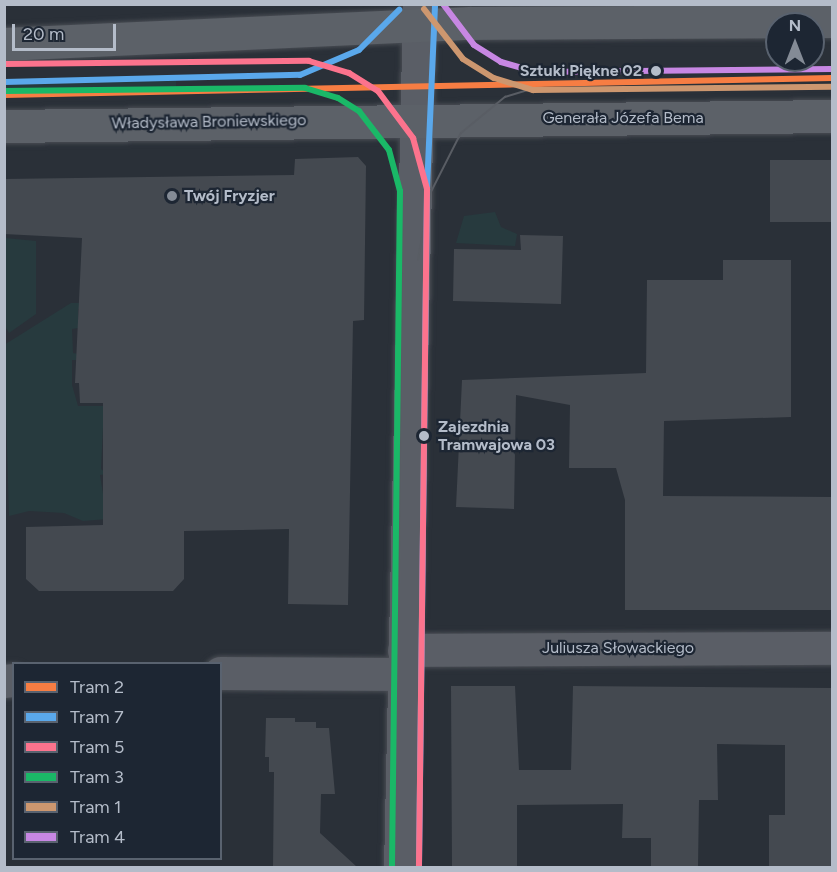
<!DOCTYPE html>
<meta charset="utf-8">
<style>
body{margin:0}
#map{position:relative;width:837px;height:872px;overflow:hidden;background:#2a3038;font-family:Figtree,sans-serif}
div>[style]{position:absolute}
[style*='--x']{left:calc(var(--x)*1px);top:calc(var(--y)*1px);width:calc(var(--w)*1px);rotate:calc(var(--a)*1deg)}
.green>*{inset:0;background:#273a3e}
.building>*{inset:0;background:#444950;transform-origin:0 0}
.roads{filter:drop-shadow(0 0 2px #484c53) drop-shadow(0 0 2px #484c53)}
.minor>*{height:33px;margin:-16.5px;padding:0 16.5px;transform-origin:16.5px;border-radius:16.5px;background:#5a5e66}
.major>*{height:33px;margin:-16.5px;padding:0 16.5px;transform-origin:16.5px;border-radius:16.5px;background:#5c6168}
.tram>*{height:1.5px;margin:-0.75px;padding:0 0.75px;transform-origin:0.75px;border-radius:0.75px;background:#595d64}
.tram-1>*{height:6px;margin:-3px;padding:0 3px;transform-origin:3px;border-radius:3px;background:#f77d43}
.tram-2>*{height:6px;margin:-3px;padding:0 3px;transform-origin:3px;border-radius:3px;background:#5aa8eb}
.tram-3>*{height:6px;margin:-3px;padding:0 3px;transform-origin:3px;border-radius:3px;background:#fc738d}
.tram-4>*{height:6px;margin:-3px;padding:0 3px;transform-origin:3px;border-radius:3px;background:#1ab867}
.tram-5>*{height:6px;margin:-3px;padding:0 3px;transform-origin:3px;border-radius:3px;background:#cd976f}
.tram-6>*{height:6px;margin:-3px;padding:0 3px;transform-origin:3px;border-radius:3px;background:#c787e3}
.dots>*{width:16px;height:16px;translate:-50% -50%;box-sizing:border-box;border:3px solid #1d2633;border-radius:50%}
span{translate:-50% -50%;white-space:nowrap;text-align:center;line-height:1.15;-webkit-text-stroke:4.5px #1d2633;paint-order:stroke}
.stop-label{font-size:16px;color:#b4bcc9;font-weight:700}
.right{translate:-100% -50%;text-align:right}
.left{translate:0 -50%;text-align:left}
.street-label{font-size:16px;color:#b4bcc9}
.poi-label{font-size:16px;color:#b4bcc9;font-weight:700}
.frame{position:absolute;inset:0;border:6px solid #b4bcc9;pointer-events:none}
.legend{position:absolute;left:12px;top:662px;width:210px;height:198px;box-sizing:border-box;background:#1d2633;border:2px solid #59626f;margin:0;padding:8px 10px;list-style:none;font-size:18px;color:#b4bcc9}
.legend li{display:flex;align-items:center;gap:12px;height:30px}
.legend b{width:30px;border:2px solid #59626f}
.north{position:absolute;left:765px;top:12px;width:60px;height:60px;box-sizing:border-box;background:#1d2633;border:2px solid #59626f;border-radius:50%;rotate:0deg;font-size:16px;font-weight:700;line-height:24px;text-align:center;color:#b4bcc9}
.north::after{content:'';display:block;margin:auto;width:21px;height:27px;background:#848b96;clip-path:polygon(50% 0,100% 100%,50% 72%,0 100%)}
.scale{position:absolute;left:12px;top:24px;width:104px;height:27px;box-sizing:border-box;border:3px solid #b4bcc9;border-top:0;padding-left:8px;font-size:18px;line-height:21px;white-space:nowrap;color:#b4bcc9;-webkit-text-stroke:4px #1d2633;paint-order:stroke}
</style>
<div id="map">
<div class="green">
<i style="clip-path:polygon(176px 75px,176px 86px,5px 89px,5px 80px)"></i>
<i style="clip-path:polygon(495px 212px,501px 227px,517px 234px,515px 246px,456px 243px,464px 216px)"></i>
<i style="clip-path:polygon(5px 238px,36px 241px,36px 314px,9px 333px,5px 326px)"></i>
<i style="clip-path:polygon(71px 303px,88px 303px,88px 308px,78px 309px,78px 328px,72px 329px,73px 353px,78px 354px,78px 360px,72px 360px,72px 385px,78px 406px,104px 406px,101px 469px,107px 474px,100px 475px,107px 519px,83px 521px,64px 513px,29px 511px,9px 516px,4px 345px)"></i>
</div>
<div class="building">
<i style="clip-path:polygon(358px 157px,366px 166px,364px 320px,353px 321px,348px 605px,288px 604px,289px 529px,184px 531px,184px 579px,173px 591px,39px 591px,26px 579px,26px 527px,103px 525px,103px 403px,80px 403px,79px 383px,75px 383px,82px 238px,4px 234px,4px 179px,294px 175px,295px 159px)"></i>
<i style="left:770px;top:160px;width:62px;height:62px"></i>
<i style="clip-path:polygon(520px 235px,563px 236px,561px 304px,453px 301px,454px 249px,521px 250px)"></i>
<i style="clip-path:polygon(723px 260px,791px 260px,791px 417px,664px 421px,663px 496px,832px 497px,832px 610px,625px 610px,625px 500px,616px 468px,569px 468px,570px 405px,516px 395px,514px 509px,456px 507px,462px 380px,646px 373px,647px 280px,723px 280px)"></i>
<i style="clip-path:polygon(451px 686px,515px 686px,519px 770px,571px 770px,573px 686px,832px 688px,832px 867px,769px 867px,769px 815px,785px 815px,785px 745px,717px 744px,718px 800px,699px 800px,698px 867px,651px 867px,651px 838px,622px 838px,623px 804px,517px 805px,517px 867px,452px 867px)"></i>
<i style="clip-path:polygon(266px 718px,295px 718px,295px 722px,316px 722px,316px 728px,329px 728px,335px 794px,321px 794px,320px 833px,357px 867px,273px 867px,274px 772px,269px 772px,269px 757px,265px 757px)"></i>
</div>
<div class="roads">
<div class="minor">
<i style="--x:404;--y:650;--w:428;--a:-0.3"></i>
<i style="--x:220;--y:673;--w:183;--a:0.3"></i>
<i style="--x:4;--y:681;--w:10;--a:-6"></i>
<i style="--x:400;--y:868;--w:864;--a:-88.74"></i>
</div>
<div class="major">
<i style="--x:4;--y:44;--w:466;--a:-2.6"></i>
<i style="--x:470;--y:23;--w:362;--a:-0.3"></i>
<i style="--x:4;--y:126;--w:828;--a:-0.69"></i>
</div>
</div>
<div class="tram">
<i style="--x:418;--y:260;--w:67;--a:-79.7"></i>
<i style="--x:430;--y:194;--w:68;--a:-63.1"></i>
<i style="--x:461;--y:133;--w:57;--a:-39.3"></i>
<i style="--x:505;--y:97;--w:48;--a:-16.9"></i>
<i style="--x:399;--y:586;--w:356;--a:-89.4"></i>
</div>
<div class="tram-1">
<i style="--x:4;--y:95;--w:828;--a:-1.18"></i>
</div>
<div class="tram-2">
<i style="--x:4;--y:82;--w:296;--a:-1.4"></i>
<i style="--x:300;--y:75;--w:64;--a:-23"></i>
<i style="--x:359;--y:50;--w:57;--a:-45"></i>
<i style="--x:419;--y:868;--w:679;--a:-89.32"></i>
<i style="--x:427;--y:189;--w:185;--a:-87.5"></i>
</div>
<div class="tram-3">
<i style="--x:4;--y:64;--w:305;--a:-0.6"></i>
<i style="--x:309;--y:61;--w:42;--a:16.7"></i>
<i style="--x:349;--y:73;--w:34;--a:32"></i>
<i style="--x:378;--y:91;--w:59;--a:53.3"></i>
<i style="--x:413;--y:138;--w:53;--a:74.6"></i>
<i style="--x:427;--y:189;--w:679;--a:90.68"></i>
</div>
<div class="tram-4">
<i style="--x:4;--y:91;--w:301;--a:-0.6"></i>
<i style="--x:305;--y:88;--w:34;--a:17"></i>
<i style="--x:338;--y:98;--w:25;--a:32"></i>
<i style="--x:359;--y:111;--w:49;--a:52.4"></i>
<i style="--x:389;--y:150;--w:42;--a:75"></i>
<i style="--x:400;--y:191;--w:677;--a:90.68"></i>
</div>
<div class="tram-5">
<i style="--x:424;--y:9;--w:63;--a:52"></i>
<i style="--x:463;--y:59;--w:36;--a:32"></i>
<i style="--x:494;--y:78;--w:41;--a:17.1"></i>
<i style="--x:533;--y:90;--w:299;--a:-0.6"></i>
</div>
<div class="tram-6">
<i style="--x:443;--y:4;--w:51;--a:52.9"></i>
<i style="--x:474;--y:45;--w:32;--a:32"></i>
<i style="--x:501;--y:62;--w:36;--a:16"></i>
<i style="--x:536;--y:72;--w:296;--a:-0.6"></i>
</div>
<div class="dots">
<i style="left:656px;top:71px;background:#b4bcc9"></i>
<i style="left:172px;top:196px;background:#848b96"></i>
<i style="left:424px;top:436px;background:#b4bcc9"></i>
</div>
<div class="stop-label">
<span class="right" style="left:642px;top:71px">Sztuki Piękne 02</span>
<span class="left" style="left:438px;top:436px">Zajezdnia<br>Tramwajowa 03</span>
</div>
<div class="street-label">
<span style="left:623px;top:118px">Generała Józefa Bema</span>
<span style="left:209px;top:122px;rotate:-1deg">Władysława Broniewskiego</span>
<span style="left:618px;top:648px">Juliusza Słowackiego</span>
</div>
<div class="poi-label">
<span class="left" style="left:184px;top:196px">Twój Fryzjer</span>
</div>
<div class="frame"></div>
<ul class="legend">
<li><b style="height:8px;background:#f77d43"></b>Tram 2</li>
<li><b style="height:8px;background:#5aa8eb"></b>Tram 7</li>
<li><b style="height:8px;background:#fc738d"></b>Tram 5</li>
<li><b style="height:8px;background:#1ab867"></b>Tram 3</li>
<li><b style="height:8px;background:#cd976f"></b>Tram 1</li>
<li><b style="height:8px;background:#c787e3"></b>Tram 4</li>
</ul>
<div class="north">N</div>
<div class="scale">20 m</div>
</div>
